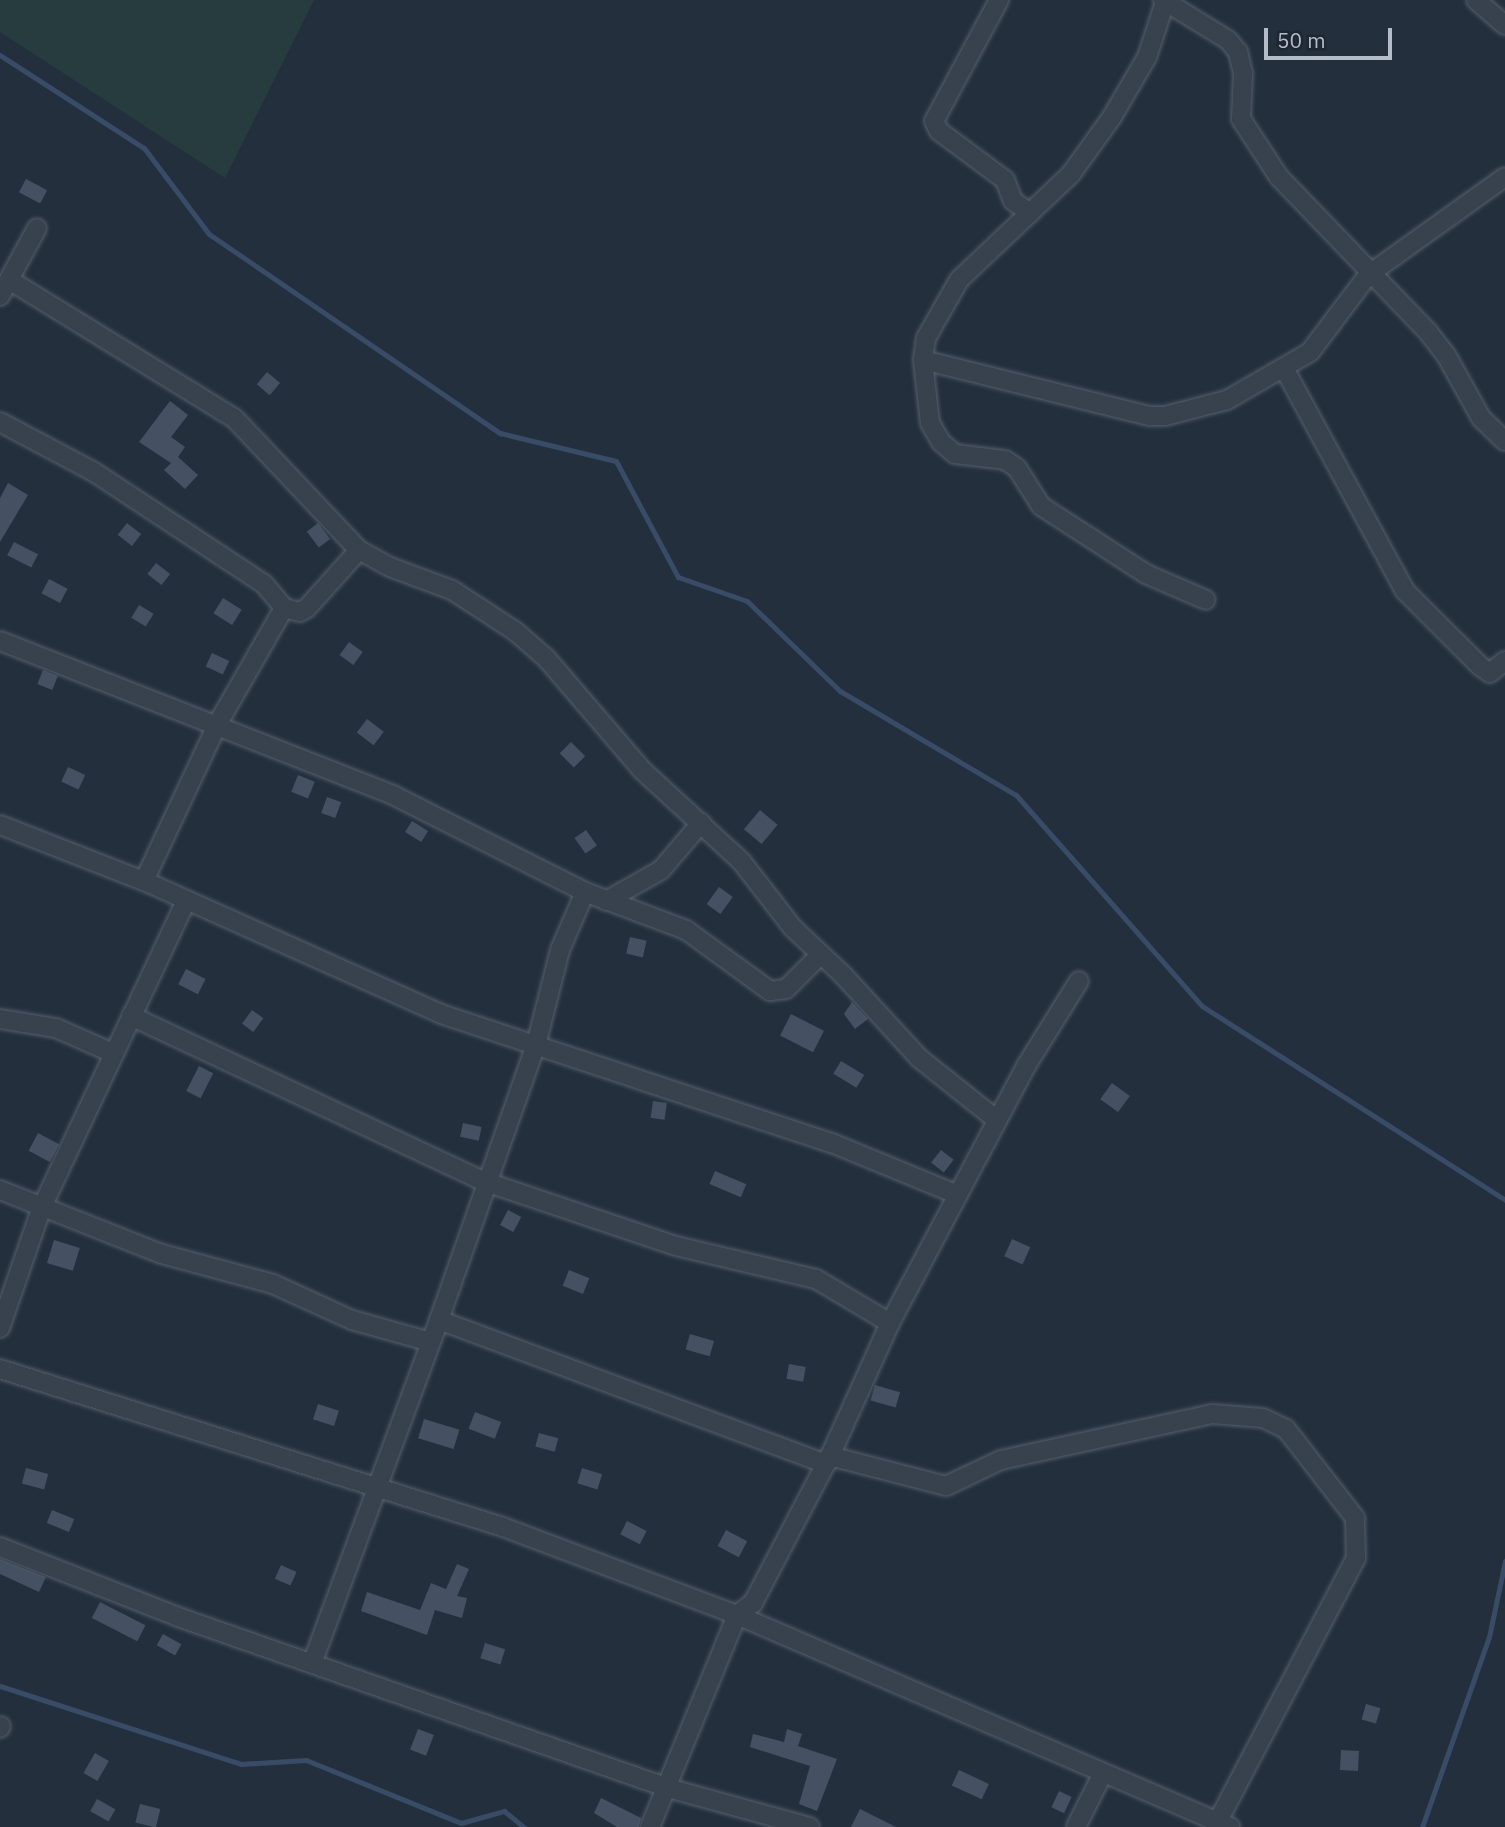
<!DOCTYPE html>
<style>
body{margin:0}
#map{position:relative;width:1505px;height:1827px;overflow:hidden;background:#242f3e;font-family:"IBM Plex Sans",sans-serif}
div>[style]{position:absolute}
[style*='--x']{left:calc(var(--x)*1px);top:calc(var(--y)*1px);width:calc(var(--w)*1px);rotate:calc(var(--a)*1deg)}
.green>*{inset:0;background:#263c3f}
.stream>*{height:5px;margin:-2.5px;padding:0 2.5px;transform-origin:2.5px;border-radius:2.5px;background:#394c67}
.building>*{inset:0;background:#455162;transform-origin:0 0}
.roads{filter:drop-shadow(0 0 2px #565f6c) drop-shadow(0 0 2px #565f6c)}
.street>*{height:18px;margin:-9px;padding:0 9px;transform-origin:9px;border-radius:9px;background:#38414e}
span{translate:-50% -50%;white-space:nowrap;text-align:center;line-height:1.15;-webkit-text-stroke:6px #1d2633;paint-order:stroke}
.scale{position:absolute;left:1264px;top:28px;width:128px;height:32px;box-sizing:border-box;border:4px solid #b4bcc9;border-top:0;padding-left:9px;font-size:21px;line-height:24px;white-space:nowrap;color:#b4bcc9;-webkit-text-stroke:5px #1d2633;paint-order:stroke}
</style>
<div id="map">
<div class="green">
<i style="clip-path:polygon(0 0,314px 0,225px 178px,0 32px)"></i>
</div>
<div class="stream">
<i style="--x:0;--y:55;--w:171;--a:32.9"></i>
<i style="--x:144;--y:148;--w:108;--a:52.9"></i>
<i style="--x:209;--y:234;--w:353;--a:34.4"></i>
<i style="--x:500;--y:433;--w:119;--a:13.6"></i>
<i style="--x:616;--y:461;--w:132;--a:61.9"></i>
<i style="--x:678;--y:577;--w:73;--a:19.2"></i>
<i style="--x:747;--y:601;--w:129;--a:44.1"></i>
<i style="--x:840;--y:691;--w:204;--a:30.6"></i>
<i style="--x:1016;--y:795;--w:281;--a:48.6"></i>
<i style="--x:1202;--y:1006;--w:360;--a:32.6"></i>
<i style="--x:0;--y:1686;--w:253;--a:17.9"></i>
<i style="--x:241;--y:1764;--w:65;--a:-3.5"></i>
<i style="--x:306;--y:1760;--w:167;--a:22.1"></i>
<i style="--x:461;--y:1823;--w:45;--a:-15.6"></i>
<i style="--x:504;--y:1811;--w:26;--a:39"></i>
<i style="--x:1422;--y:1827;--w:201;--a:-70.6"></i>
<i style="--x:1489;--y:1637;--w:78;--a:-78.1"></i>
</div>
<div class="building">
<i style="left:26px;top:179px;width:24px;height:15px;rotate:28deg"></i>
<i style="left:267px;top:372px;width:17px;height:16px;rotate:40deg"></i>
<i style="clip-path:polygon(170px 401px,188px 415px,171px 437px,185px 447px,178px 457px,198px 475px,185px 489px,164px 470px,171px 463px,139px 442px)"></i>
<i style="clip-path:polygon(8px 483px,28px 495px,0 542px,0 498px)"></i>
<i style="left:127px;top:523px;width:18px;height:15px;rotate:38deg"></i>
<i style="left:318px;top:523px;width:20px;height:14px;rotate:53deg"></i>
<i style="left:14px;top:542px;width:27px;height:15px;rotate:27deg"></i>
<i style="left:156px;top:563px;width:18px;height:14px;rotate:38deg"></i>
<i style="left:49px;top:579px;width:21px;height:16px;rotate:28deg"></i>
<i style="left:223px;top:598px;width:22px;height:18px;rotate:32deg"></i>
<i style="left:139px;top:605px;width:17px;height:15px;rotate:31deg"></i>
<i style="left:349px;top:642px;width:17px;height:16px;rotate:36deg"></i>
<i style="left:212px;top:653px;width:19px;height:15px;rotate:25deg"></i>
<i style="left:43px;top:670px;width:16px;height:15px;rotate:22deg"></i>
<i style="left:367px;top:719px;width:21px;height:17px;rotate:37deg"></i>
<i style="left:571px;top:742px;width:20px;height:16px;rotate:45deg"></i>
<i style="left:68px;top:767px;width:19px;height:16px;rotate:25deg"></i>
<i style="left:298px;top:775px;width:18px;height:18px;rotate:22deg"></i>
<i style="left:327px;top:797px;width:15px;height:17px;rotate:20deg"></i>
<i style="left:760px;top:810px;width:23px;height:25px;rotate:40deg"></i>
<i style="left:412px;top:821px;width:19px;height:13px;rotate:32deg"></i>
<i style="left:586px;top:830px;width:19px;height:14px;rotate:55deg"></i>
<i style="left:719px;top:887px;width:17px;height:21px;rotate:36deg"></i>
<i style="left:630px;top:937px;width:17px;height:17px;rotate:13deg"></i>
<i style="left:186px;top:969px;width:22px;height:17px;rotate:27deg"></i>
<i style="clip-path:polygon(852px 1002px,868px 1019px,855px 1029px,844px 1014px)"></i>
<i style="left:252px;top:1010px;width:14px;height:17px;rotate:36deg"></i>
<i style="left:791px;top:1014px;width:37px;height:24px;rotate:27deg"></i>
<i style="left:841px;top:1061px;width:27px;height:15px;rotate:31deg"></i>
<i style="left:199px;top:1066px;width:16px;height:28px;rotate:27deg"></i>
<i style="left:1112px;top:1083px;width:22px;height:20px;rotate:36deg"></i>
<i style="left:653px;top:1101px;width:14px;height:17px;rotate:8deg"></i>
<i style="left:463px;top:1123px;width:19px;height:14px;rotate:12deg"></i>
<i style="left:38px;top:1133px;width:24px;height:20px;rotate:28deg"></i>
<i style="left:941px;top:1150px;width:16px;height:16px;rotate:38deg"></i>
<i style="left:715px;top:1171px;width:34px;height:14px;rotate:23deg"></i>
<i style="left:508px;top:1210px;width:15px;height:17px;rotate:28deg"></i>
<i style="left:1012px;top:1239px;width:20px;height:19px;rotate:24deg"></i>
<i style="left:54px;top:1240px;width:27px;height:24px;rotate:17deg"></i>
<i style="left:569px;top:1270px;width:22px;height:17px;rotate:22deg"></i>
<i style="left:690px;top:1334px;width:25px;height:16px;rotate:16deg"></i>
<i style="left:789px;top:1364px;width:17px;height:15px;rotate:10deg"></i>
<i style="left:875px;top:1385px;width:26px;height:16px;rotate:16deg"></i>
<i style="left:318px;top:1404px;width:22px;height:16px;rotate:18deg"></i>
<i style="left:475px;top:1412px;width:28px;height:18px;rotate:21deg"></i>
<i style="left:424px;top:1419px;width:37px;height:20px;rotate:17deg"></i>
<i style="left:539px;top:1433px;width:20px;height:14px;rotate:15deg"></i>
<i style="left:26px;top:1468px;width:23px;height:16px;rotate:15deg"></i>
<i style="left:582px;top:1468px;width:21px;height:16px;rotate:17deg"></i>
<i style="left:52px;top:1510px;width:24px;height:14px;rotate:22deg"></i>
<i style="left:627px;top:1521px;width:22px;height:15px;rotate:27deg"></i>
<i style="left:726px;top:1530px;width:24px;height:18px;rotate:28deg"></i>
<i style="clip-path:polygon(0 1559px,46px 1577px,39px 1592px,0 1574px)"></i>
<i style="clip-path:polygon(457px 1564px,469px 1569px,457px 1596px,467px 1598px,462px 1618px,435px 1610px,427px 1635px,361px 1611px,367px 1592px,420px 1610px,431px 1583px,446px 1589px)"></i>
<i style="left:281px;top:1565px;width:17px;height:15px;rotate:24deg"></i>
<i style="left:100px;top:1602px;width:51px;height:18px;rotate:27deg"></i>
<i style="left:163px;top:1634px;width:21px;height:13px;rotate:29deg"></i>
<i style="left:485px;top:1643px;width:21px;height:16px;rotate:17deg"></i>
<i style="left:1366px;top:1704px;width:15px;height:16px;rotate:16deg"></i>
<i style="left:418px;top:1729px;width:17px;height:22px;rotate:21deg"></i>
<i style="clip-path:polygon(787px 1729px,802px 1734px,798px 1746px,837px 1759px,817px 1811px,799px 1804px,810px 1766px,750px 1747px,753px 1734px,784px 1742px)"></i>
<i style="left:1341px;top:1750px;width:18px;height:20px;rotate:3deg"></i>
<i style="left:95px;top:1753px;width:16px;height:23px;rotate:30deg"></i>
<i style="left:959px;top:1770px;width:33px;height:17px;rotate:25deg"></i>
<i style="left:1059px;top:1791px;width:14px;height:18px;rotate:25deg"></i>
<i style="clip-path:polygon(601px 1798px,641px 1818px,639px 1827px,617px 1827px,594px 1813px)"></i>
<i style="left:97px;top:1799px;width:21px;height:14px;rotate:29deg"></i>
<i style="left:140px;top:1804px;width:21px;height:19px;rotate:14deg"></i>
<i style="clip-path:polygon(860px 1809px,896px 1827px,851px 1827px)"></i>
</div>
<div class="roads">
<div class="street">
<i style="--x:999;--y:0;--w:137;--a:118.2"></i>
<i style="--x:934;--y:121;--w:11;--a:63"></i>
<i style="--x:939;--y:131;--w:82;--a:36.6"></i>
<i style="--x:1005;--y:180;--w:22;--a:69"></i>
<i style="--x:1013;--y:201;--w:21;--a:35"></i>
<i style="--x:1163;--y:0;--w:76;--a:31.6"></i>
<i style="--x:1228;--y:40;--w:16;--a:50"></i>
<i style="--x:1238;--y:52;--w:22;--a:77"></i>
<i style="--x:1243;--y:73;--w:46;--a:92.5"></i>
<i style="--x:1241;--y:119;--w:69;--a:56.8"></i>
<i style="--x:1279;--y:177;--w:215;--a:46.1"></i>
<i style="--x:1428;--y:332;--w:29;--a:52"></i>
<i style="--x:1446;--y:355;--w:72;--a:60.9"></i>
<i style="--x:1481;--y:418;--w:33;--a:44"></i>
<i style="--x:1476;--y:0;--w:38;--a:41"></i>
<i style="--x:1165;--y:2;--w:58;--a:108.1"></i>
<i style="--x:1147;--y:57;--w:69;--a:120.3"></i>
<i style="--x:1112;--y:117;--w:70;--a:125.7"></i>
<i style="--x:1071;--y:174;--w:154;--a:136.6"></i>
<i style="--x:959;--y:280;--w:67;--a:119.6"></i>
<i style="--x:926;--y:338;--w:22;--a:98"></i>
<i style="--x:923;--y:360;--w:63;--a:83.7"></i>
<i style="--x:930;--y:423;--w:22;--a:60"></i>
<i style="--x:941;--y:442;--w:18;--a:41"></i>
<i style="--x:955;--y:454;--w:50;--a:6.8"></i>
<i style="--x:1005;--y:460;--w:14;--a:34"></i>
<i style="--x:1017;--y:468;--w:45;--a:57.7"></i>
<i style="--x:1041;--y:506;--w:125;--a:32.9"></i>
<i style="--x:1146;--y:574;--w:65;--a:23.4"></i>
<i style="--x:11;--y:281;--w:262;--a:31.6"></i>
<i style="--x:234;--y:418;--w:182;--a:46.6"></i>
<i style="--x:359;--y:550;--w:35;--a:29"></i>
<i style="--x:390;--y:567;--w:66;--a:20.4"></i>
<i style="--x:452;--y:590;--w:75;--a:33.1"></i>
<i style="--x:515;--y:631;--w:41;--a:41.1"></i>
<i style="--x:546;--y:658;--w:148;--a:49.4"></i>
<i style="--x:642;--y:770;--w:134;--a:42.6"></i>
<i style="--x:741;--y:861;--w:85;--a:52.2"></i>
<i style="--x:793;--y:928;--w:69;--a:43.2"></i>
<i style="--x:843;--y:975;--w:113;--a:47.5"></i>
<i style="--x:919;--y:1058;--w:100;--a:38.5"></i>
<i style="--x:0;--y:296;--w:77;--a:-61.4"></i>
<i style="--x:923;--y:360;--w:234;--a:13.9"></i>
<i style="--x:1150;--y:416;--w:15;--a:0"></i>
<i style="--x:1165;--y:416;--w:64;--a:-14.5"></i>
<i style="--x:1227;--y:400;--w:96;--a:-30"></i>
<i style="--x:1310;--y:352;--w:96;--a:-53"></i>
<i style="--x:1368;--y:275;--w:168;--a:-35.6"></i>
<i style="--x:1285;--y:370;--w:251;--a:61.5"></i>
<i style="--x:1405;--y:591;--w:106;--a:45"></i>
<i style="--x:1480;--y:666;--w:12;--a:35"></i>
<i style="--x:1490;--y:673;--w:19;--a:-39"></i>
<i style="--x:0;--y:422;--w:106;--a:28"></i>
<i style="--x:94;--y:472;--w:204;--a:33.4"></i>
<i style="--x:264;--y:584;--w:31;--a:50"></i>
<i style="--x:284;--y:608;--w:16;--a:14"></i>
<i style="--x:300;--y:612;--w:8;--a:-30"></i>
<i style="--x:307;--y:608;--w:78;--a:-48.1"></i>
<i style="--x:0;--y:641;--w:424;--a:21.4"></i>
<i style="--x:395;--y:796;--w:213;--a:26.8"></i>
<i style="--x:585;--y:892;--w:108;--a:20.6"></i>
<i style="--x:686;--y:930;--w:104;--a:36"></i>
<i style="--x:770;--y:991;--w:16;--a:-7"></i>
<i style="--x:786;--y:989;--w:48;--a:-45"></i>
<i style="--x:0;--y:825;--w:155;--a:21.3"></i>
<i style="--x:144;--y:881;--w:325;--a:24.1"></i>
<i style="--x:441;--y:1014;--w:412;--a:18.3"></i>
<i style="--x:832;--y:1143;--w:136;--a:22.4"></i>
<i style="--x:144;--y:881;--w:172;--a:-64.9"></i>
<i style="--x:217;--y:725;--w:135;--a:-60.2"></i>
<i style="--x:606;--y:901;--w:63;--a:-29.4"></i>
<i style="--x:661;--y:870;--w:62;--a:-49.6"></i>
<i style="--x:131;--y:1016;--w:392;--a:25.1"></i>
<i style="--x:486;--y:1182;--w:200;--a:18.6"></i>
<i style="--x:676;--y:1246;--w:144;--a:13.3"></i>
<i style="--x:816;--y:1279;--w:86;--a:30.7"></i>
<i style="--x:0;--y:1019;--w:57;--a:9.1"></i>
<i style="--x:56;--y:1028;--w:62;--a:23.7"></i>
<i style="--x:0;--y:1190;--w:174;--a:21.6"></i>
<i style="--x:162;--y:1254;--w:115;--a:15.1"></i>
<i style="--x:273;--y:1284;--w:87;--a:24.5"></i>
<i style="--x:352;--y:1320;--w:82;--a:15.6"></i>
<i style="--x:439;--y:1320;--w:413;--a:20.4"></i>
<i style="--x:0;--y:1328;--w:128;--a:-70.9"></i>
<i style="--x:42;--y:1207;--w:338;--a:-64.8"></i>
<i style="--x:0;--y:1369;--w:527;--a:17.44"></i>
<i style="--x:503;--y:1527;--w:250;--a:20.6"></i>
<i style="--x:737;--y:1615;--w:229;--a:112.3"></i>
<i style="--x:830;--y:1456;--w:120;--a:14.5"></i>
<i style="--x:946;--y:1486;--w:61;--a:-25.3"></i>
<i style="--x:1001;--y:1460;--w:216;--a:-12.3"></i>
<i style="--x:1212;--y:1414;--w:51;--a:4.5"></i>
<i style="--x:1263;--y:1418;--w:25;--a:26"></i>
<i style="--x:1286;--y:1429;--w:113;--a:52.2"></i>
<i style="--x:1355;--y:1518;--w:40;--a:88.6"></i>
<i style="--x:1356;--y:1558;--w:297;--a:117.7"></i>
<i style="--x:0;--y:1547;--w:194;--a:21.4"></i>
<i style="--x:181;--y:1618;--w:516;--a:19.24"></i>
<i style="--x:668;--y:1788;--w:147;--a:15.4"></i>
<i style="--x:737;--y:1615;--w:20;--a:-37"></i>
<i style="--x:753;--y:1603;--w:166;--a:-62.4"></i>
<i style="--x:830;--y:1456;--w:146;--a:-65.7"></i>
<i style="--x:890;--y:1323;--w:291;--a:-62.1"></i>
<i style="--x:1026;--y:1066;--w:100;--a:-58.1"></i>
<i style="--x:737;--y:1615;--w:537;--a:23.27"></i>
<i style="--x:313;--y:1661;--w:364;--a:-69.7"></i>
<i style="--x:439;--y:1320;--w:292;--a:-70.6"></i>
<i style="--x:536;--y:1045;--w:98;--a:-75.8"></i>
<i style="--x:560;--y:950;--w:63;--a:-66.7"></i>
<i style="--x:0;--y:1728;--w:2;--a:-63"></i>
<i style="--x:1076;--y:1827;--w:58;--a:-63.4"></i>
</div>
</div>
<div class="scale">50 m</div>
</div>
